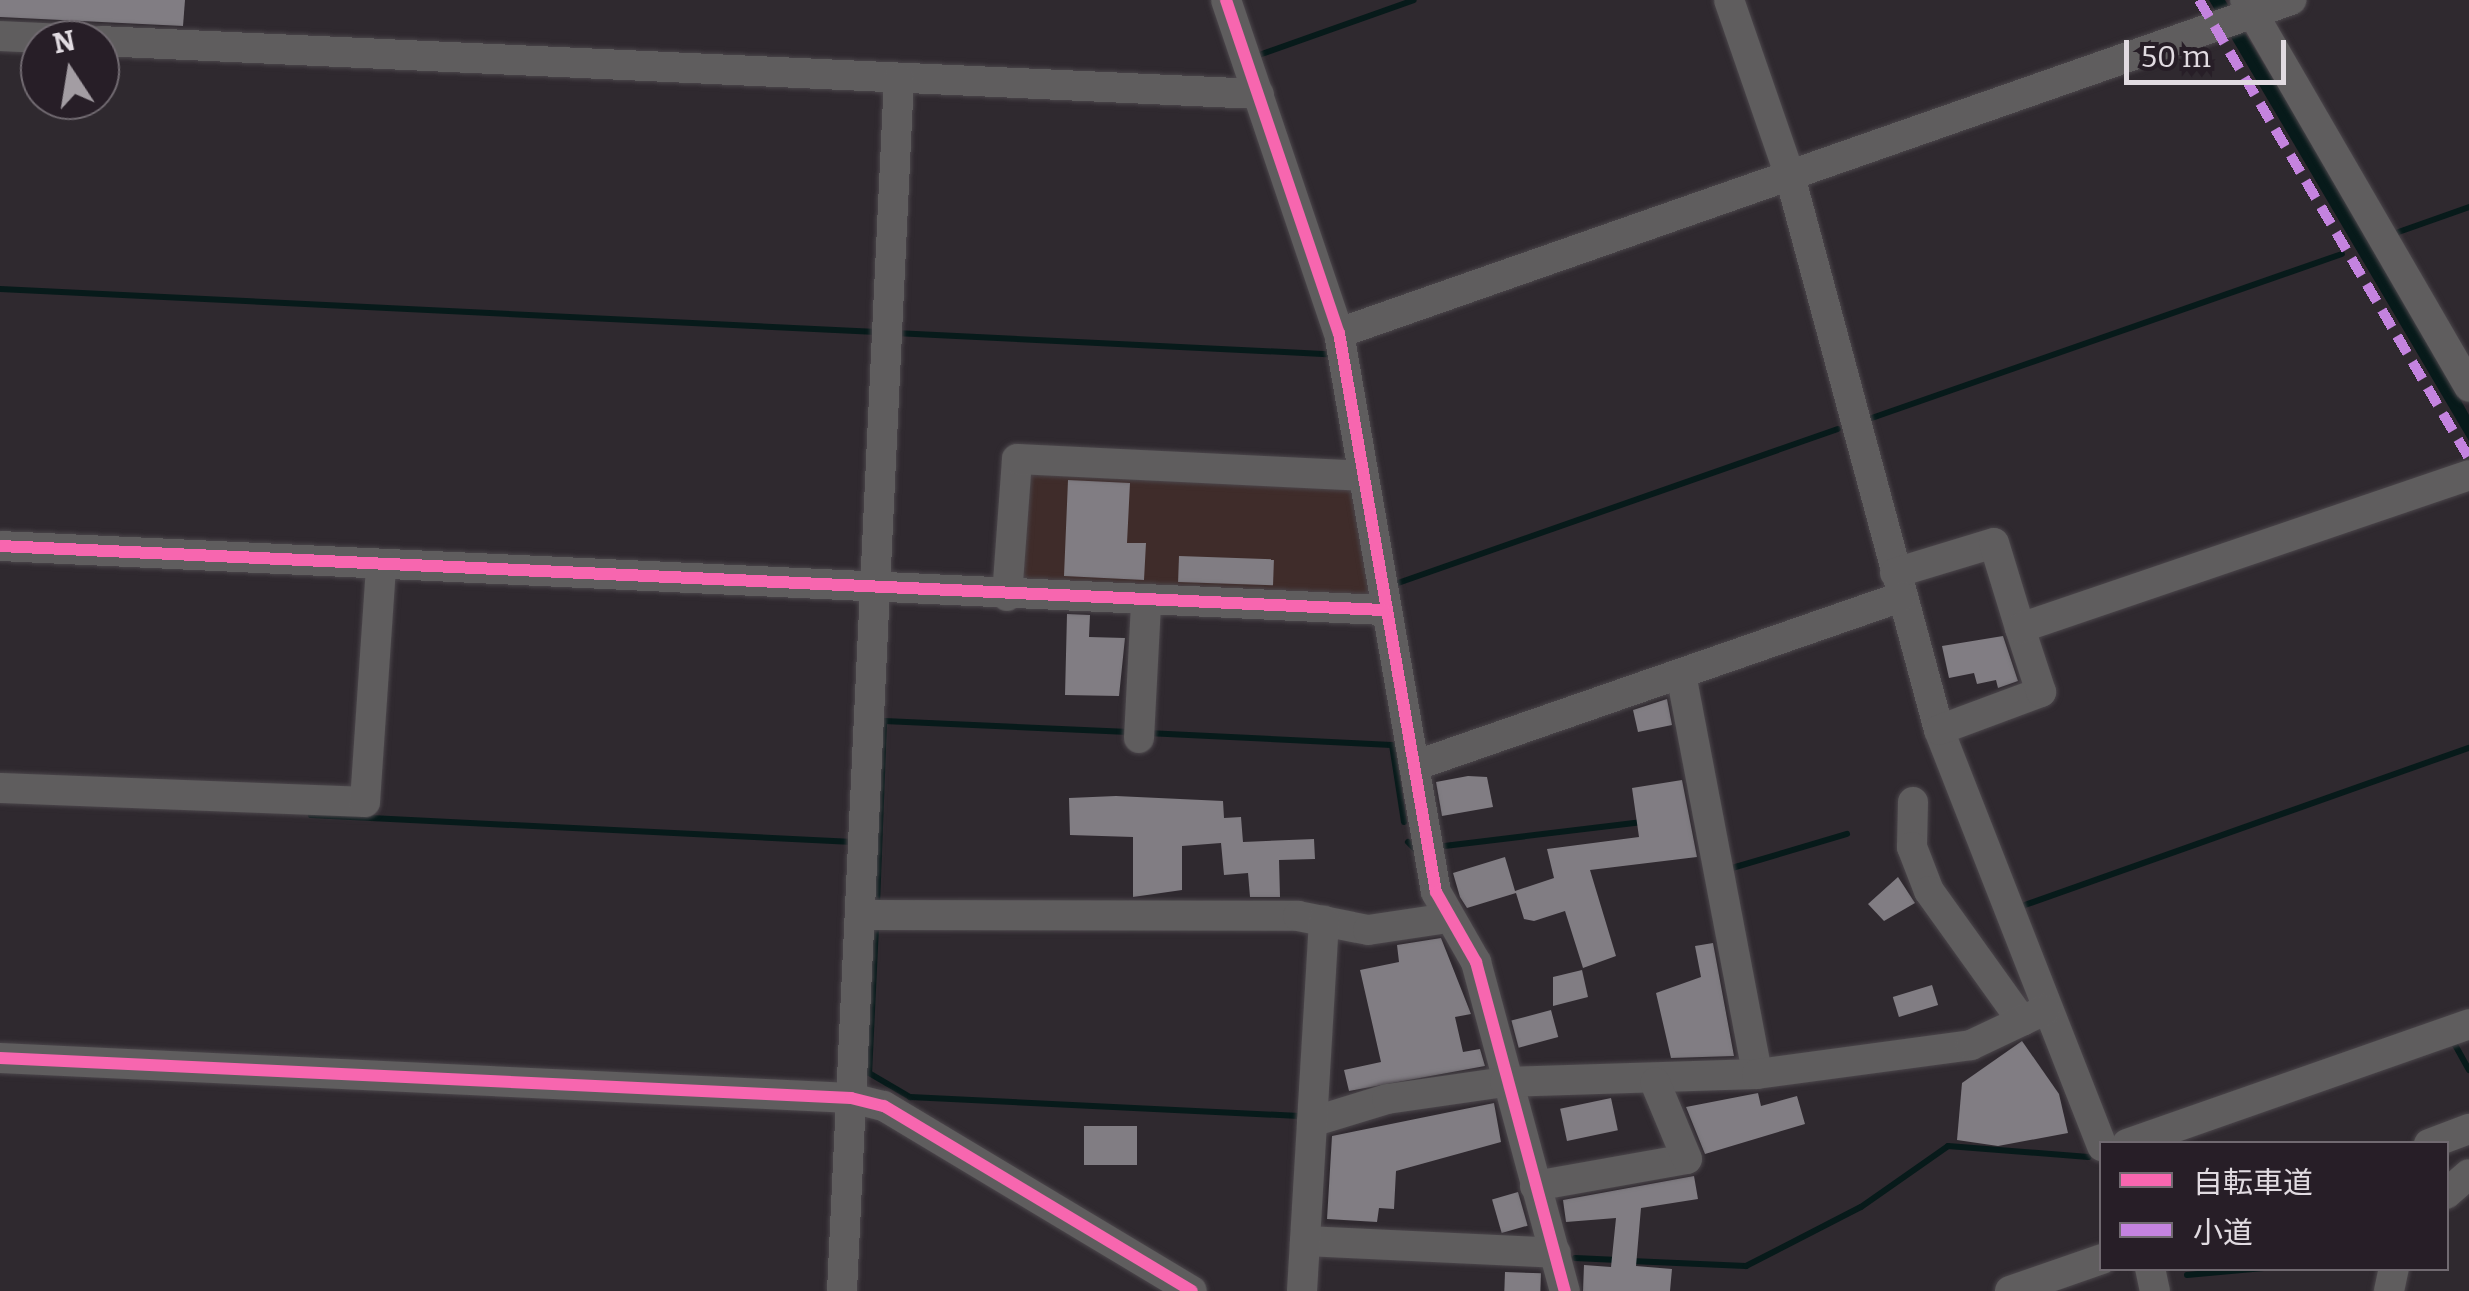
<!DOCTYPE html>
<meta charset="utf-8">
<style>
body{margin:0}
#map{position:relative;width:2469px;height:1291px;overflow:hidden;background:#2f292f;font-family:Bitter,"Noto Sans JP",serif}
div>[style]{position:absolute}
[style*='--x']{left:calc(var(--x)*1px);top:calc(var(--y)*1px);width:calc(var(--w)*1px);rotate:calc(var(--a)*1deg)}
.industrial>*{inset:0;background:#3f2c2a}
.water>*{inset:0;background:#071a1a}
.stream>*{height:6px;margin:-3px;padding:0 3px;transform-origin:3px;border-radius:3px;background:#071a1a}
.building>*{inset:0;background:#817d83;transform-origin:0 0}
.roads{filter:drop-shadow(0 0 2px #4b464b) drop-shadow(0 0 2px #4b464b)}
.minor>*{height:30px;margin:-15px;padding:0 15px;transform-origin:15px;border-radius:15px;background:#5f5d5e}
.quiet>*{height:10px;margin-top:-5px;transform-origin:0;background:repeating-linear-gradient(90deg,#c483df 0 20px,transparent 0 30px)}
.cycleway>*{height:12px;margin:-6px;padding:0 6px;transform-origin:6px;border-radius:6px;background:#f766af}
span{translate:-50% -50%;white-space:nowrap;text-align:center;line-height:1.15;-webkit-text-stroke:10px #271e27;paint-order:stroke}
.legend{position:absolute;left:2099px;top:1141px;width:350px;height:130px;box-sizing:border-box;background:#271e27;border:2px solid #716a71;margin:0;padding:12px 18px;list-style:none;font-size:30px;color:#e1dbe1}
.legend li{display:flex;align-items:center;gap:20px;height:50px}
.legend b{width:50px;border:2px solid #716a71}
.north{position:absolute;left:20px;top:20px;width:100px;height:100px;box-sizing:border-box;background:#271e27;border:2px solid #716a71;border-radius:50%;rotate:348deg;font-size:28px;font-weight:700;line-height:40px;text-align:center;color:#e1dbe1}
.north::after{content:'';display:block;margin:auto;width:35px;height:45px;background:#a39da3;clip-path:polygon(50% 0,100% 100%,50% 72%,0 100%)}
.scale{position:absolute;left:2124px;top:40px;width:162px;height:45px;box-sizing:border-box;border:5px solid #e1dbe1;border-top:0;padding-left:12px;font-size:30px;line-height:35px;white-space:nowrap;color:#e1dbe1;-webkit-text-stroke:8px #271e27;paint-order:stroke}
</style>
<div id="map">
<div class="industrial">
<i style="clip-path:polygon(1023px 464px,1352px 489px,1370px 596px,1016px 584px)"></i>
</div>
<div class="water">
<i style="clip-path:polygon(2209px 0,2225px 0,2376px 246px,2469px 415px,2469px 441px)"></i>
</div>
<div class="stream">
<i style="--x:1259;--y:55;--w:164;--a:-19.5"></i>
<i style="--x:2390;--y:235;--w:84;--a:-19.5"></i>
<i style="--x:0;--y:289;--w:878;--a:2.81"></i>
<i style="--x:895;--y:333;--w:433;--a:2.8"></i>
<i style="--x:1866;--y:420;--w:504;--a:-19.23"></i>
<i style="--x:1398;--y:583;--w:466;--a:-19.3"></i>
<i style="--x:1147;--y:733;--w:245;--a:2.8"></i>
<i style="--x:1392;--y:745;--w:78;--a:81.1"></i>
<i style="--x:311;--y:815;--w:543;--a:2.85"></i>
<i style="--x:1408;--y:842;--w:11;--a:45"></i>
<i style="--x:1436;--y:847;--w:208;--a:-6.9"></i>
<i style="--x:1732;--y:868;--w:120;--a:-16.5"></i>
<i style="--x:877;--y:905;--w:184;--a:-87.8"></i>
<i style="--x:884;--y:721;--w:245;--a:2.6"></i>
<i style="--x:2022;--y:906;--w:474;--a:-19.5"></i>
<i style="--x:876;--y:926;--w:147;--a:92.7"></i>
<i style="--x:869;--y:1073;--w:48;--a:30.3"></i>
<i style="--x:910;--y:1097;--w:390;--a:2.8"></i>
<i style="--x:2454;--y:1043;--w:31;--a:61"></i>
<i style="--x:1575;--y:1258;--w:43;--a:2.7"></i>
<i style="--x:1631;--y:1261;--w:115;--a:2.5"></i>
<i style="--x:1746;--y:1266;--w:129;--a:-27.2"></i>
<i style="--x:1861;--y:1207;--w:106;--a:-35"></i>
<i style="--x:1948;--y:1146;--w:141;--a:4.5"></i>
<i style="--x:2187;--y:1275;--w:77;--a:-5.2"></i>
</div>
<div class="building">
<i style="clip-path:polygon(0 0,185px 0,183px 26px,0 17px)"></i>
<i style="clip-path:polygon(1068px 480px,1130px 483px,1127px 543px,1146px 543px,1144px 580px,1064px 576px)"></i>
<i style="left:1179px;top:556px;width:95px;height:26px;rotate:2deg"></i>
<i style="clip-path:polygon(1067px 614px,1090px 615px,1089px 637px,1125px 638px,1119px 696px,1065px 695px)"></i>
<i style="clip-path:polygon(2003px 636px,2018px 681px,1998px 688px,1996px 680px,1977px 684px,1974px 673px,1949px 678px,1942px 646px)"></i>
<i style="clip-path:polygon(1667px 699px,1672px 725px,1638px 732px,1633px 710px)"></i>
<i style="clip-path:polygon(1468px 776px,1487px 777px,1493px 807px,1442px 816px,1436px 782px)"></i>
<i style="clip-path:polygon(1682px 780px,1697px 857px,1590px 870px,1616px 956px,1583px 968px,1565px 911px,1534px 921px,1524px 919px,1516px 893px,1467px 908px,1460px 897px,1453px 873px,1505px 857px,1515px 891px,1554px 878px,1547px 849px,1639px 837px,1632px 788px)"></i>
<i style="clip-path:polygon(1116px 796px,1223px 801px,1224px 818px,1241px 817px,1243px 842px,1314px 839px,1315px 859px,1279px 860px,1280px 897px,1250px 897px,1248px 873px,1224px 875px,1221px 843px,1182px 846px,1182px 890px,1133px 897px,1133px 837px,1070px 835px,1069px 798px)"></i>
<i style="clip-path:polygon(1898px 877px,1915px 903px,1884px 921px,1868px 904px)"></i>
<i style="clip-path:polygon(1441px 938px,1471px 1014px,1455px 1017px,1463px 1052px,1480px 1049px,1485px 1066px,1349px 1091px,1344px 1070px,1381px 1062px,1360px 970px,1399px 962px,1397px 945px)"></i>
<i style="clip-path:polygon(1713px 943px,1734px 1056px,1671px 1058px,1656px 993px,1701px 977px,1695px 946px)"></i>
<i style="clip-path:polygon(1582px 970px,1588px 997px,1553px 1006px,1553px 977px)"></i>
<i style="left:1932px;top:985px;width:21px;height:41px;rotate:73deg"></i>
<i style="left:1551px;top:1010px;width:28px;height:41px;rotate:75deg"></i>
<i style="clip-path:polygon(2022px 1041px,2059px 1094px,2068px 1133px,1998px 1146px,1957px 1140px,1962px 1083px)"></i>
<i style="clip-path:polygon(1758px 1093px,1761px 1106px,1797px 1096px,1805px 1124px,1705px 1154px,1686px 1107px)"></i>
<i style="left:1611px;top:1098px;width:33px;height:52px;rotate:78deg"></i>
<i style="clip-path:polygon(1494px 1103px,1501px 1142px,1396px 1171px,1394px 1209px,1379px 1208px,1377px 1222px,1327px 1219px,1332px 1136px)"></i>
<i style="left:1084px;top:1126px;width:53px;height:39px"></i>
<i style="clip-path:polygon(1694px 1176px,1698px 1199px,1641px 1208px,1636px 1266px,1672px 1269px,1670px 1291px,1583px 1291px,1584px 1265px,1611px 1267px,1616px 1218px,1566px 1222px,1563px 1200px)"></i>
<i style="left:1518px;top:1192px;width:35px;height:27px;rotate:74deg"></i>
<i style="left:1505px;top:1272px;width:36px;height:19px;rotate:2deg"></i>
</div>
<div class="roads">
<div class="minor">
<i style="--x:1226;--y:0;--w:352;--a:71.3"></i>
<i style="--x:1339;--y:333;--w:567;--a:80.16"></i>
<i style="--x:1436;--y:892;--w:81;--a:60.3"></i>
<i style="--x:1476;--y:962;--w:341;--a:74.9"></i>
<i style="--x:1729;--y:0;--w:186;--a:70.9"></i>
<i style="--x:1790;--y:176;--w:574;--a:74.95"></i>
<i style="--x:1939;--y:730;--w:447;--a:68.6"></i>
<i style="--x:2245;--y:0;--w:447;--a:59.9"></i>
<i style="--x:0;--y:36;--w:89;--a:2.6"></i>
<i style="--x:100;--y:41;--w:1160;--a:2.62"></i>
<i style="--x:1339;--y:333;--w:1009;--a:-19.28"></i>
<i style="--x:0;--y:546;--w:1386;--a:2.65"></i>
<i style="--x:1895;--y:573;--w:103;--a:-16.9"></i>
<i style="--x:1994;--y:543;--w:89;--a:73"></i>
<i style="--x:1007;--y:596;--w:137;--a:-85.8"></i>
<i style="--x:1017;--y:459;--w:345;--a:2.8"></i>
<i style="--x:1681;--y:674;--w:407;--a:79.2"></i>
<i style="--x:1939;--y:730;--w:109;--a:-20.4"></i>
<i style="--x:2041;--y:692;--w:67;--a:-108.2"></i>
<i style="--x:2020;--y:628;--w:474;--a:-18.8"></i>
<i style="--x:1139;--y:738;--w:135;--a:-87"></i>
<i style="--x:1414;--y:766;--w:515;--a:-19.14"></i>
<i style="--x:0;--y:788;--w:365;--a:2.2"></i>
<i style="--x:365;--y:802;--w:238;--a:-86.1"></i>
<i style="--x:1913;--y:802;--w:45;--a:91.3"></i>
<i style="--x:1912;--y:847;--w:47;--a:68.9"></i>
<i style="--x:1929;--y:891;--w:160;--a:54.4"></i>
<i style="--x:860;--y:915;--w:438;--a:0.1"></i>
<i style="--x:1298;--y:916;--w:71;--a:11.3"></i>
<i style="--x:1368;--y:930;--w:81;--a:-8.5"></i>
<i style="--x:0;--y:1058;--w:852;--a:2.69"></i>
<i style="--x:851;--y:1098;--w:34;--a:14"></i>
<i style="--x:884;--y:1106;--w:359;--a:31"></i>
<i style="--x:1312;--y:1122;--w:78;--a:-17"></i>
<i style="--x:1387;--y:1099;--w:119;--a:-8.2"></i>
<i style="--x:1505;--y:1082;--w:252;--a:-1.8"></i>
<i style="--x:1757;--y:1074;--w:216;--a:-7.7"></i>
<i style="--x:1971;--y:1045;--w:82;--a:-25.3"></i>
<i style="--x:2127;--y:1144;--w:362;--a:-19.3"></i>
<i style="--x:2429;--y:1144;--w:43;--a:-20.6"></i>
<i style="--x:1535;--y:1186;--w:154;--a:-10.1"></i>
<i style="--x:1687;--y:1159;--w:83;--a:-112.6"></i>
<i style="--x:2446;--y:1194;--w:30;--a:-41"></i>
<i style="--x:1305;--y:1241;--w:251;--a:2.7"></i>
<i style="--x:2150;--y:1268;--w:24;--a:78"></i>
<i style="--x:842;--y:1291;--w:1213;--a:-87.31"></i>
<i style="--x:1302;--y:1291;--w:371;--a:-86.6"></i>
<i style="--x:2010;--y:1291;--w:97;--a:-19.2"></i>
<i style="--x:2389;--y:1291;--w:24;--a:-78"></i>
</div>
</div>
<div class="quiet">
<i style="--x:2199;--y:0;--w:532;--a:59.48"></i>
</div>
<div class="cycleway">
<i style="--x:1226;--y:0;--w:352;--a:71.3"></i>
<i style="--x:1339;--y:333;--w:567;--a:80.16"></i>
<i style="--x:1436;--y:892;--w:81;--a:60.3"></i>
<i style="--x:1476;--y:962;--w:341;--a:74.9"></i>
<i style="--x:0;--y:546;--w:1386;--a:2.65"></i>
<i style="--x:0;--y:1058;--w:852;--a:2.69"></i>
<i style="--x:851;--y:1098;--w:34;--a:14"></i>
<i style="--x:884;--y:1106;--w:359;--a:31"></i>
</div>
<ul class="legend">
<li><b style="height:12px;background:#f766af"></b>自転車道</li>
<li><b style="height:12px;background:#c483df"></b>小道</li>
</ul>
<div class="north">N</div>
<div class="scale">50 m</div>
</div>
